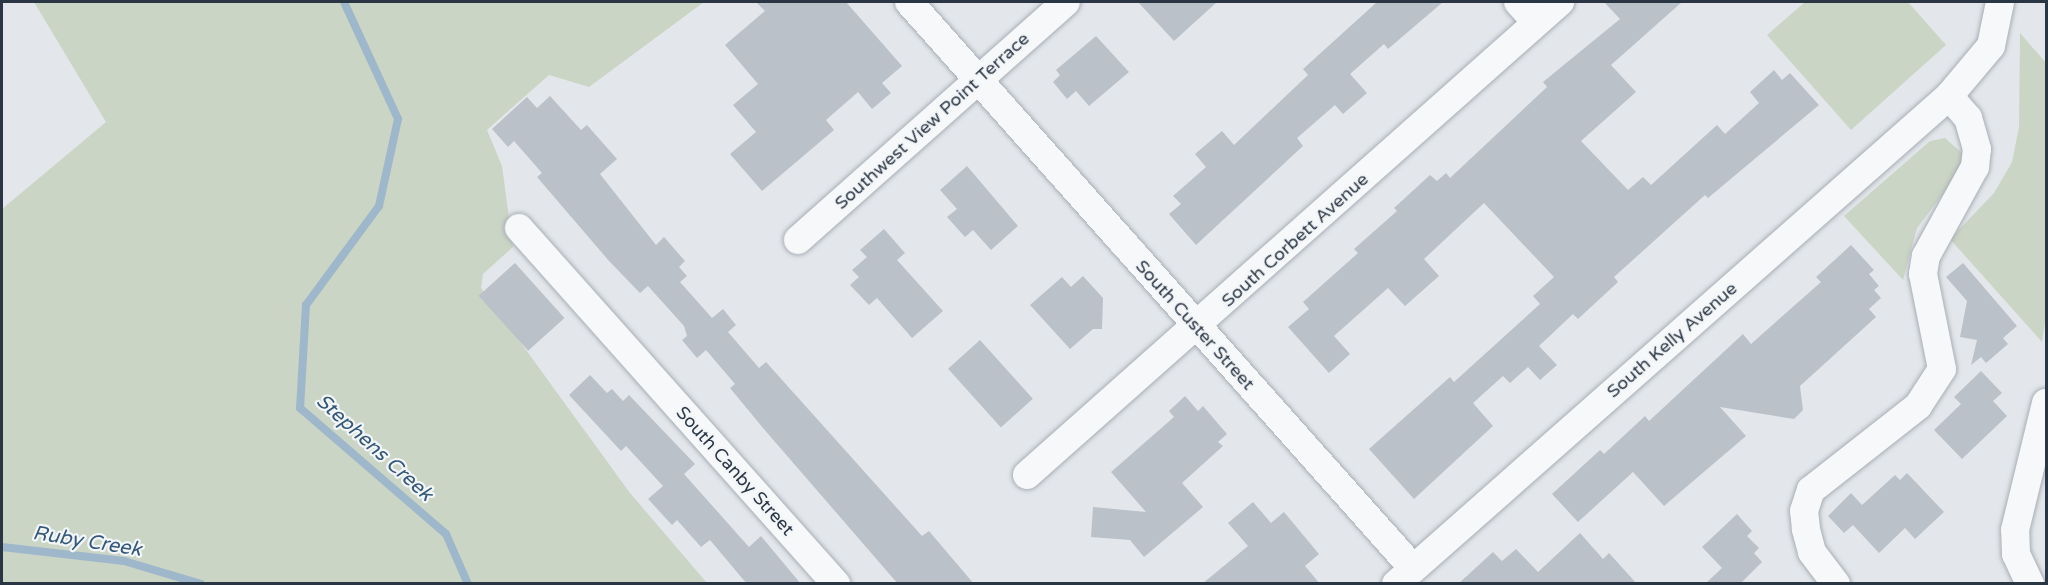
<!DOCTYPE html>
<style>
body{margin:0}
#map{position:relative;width:2048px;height:585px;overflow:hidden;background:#e3e7eb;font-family:"Varela Round",sans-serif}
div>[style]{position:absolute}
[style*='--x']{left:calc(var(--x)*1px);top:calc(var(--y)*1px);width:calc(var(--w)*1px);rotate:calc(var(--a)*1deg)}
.green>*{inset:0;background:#cad5c5}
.stream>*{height:8px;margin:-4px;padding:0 4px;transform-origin:4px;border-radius:4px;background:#9fb7cb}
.building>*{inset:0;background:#bbc1c9;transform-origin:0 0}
.roads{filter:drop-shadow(0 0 2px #a8aeb6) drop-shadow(0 0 2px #a8aeb6)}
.minor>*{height:28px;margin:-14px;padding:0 14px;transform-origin:14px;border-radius:14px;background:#f6f8f9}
span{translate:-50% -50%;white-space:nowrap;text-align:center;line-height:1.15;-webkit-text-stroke:4.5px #f3f6f8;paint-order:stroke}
.street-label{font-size:18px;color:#2b3644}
.water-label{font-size:20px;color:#355778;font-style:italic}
.frame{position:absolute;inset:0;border:3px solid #2b3644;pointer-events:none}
</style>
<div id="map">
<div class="green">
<i style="clip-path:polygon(34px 2px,704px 2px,589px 87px,549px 75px,487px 130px,502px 166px,513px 247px,483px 274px,481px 288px,630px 493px,707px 583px,2px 584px,2px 209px,106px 122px)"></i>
<i style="clip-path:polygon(1805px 2px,1908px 2px,1946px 45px,1851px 130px,1767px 35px)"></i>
<i style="clip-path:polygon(2020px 33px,2046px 63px,2046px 315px,2042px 342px,1950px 239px,1994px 193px,2012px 162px,2019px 127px)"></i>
<i style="clip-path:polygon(1945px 138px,1963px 154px,1959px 173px,1917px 228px,1903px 280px,1844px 216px,1930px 141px)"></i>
</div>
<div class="stream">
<i style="--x:344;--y:2;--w:129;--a:65.2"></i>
<i style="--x:398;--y:119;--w:89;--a:102.3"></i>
<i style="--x:379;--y:206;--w:123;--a:126.4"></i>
<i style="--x:306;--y:305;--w:103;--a:93.3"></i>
<i style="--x:300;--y:408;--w:193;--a:40.8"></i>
<i style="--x:446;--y:534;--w:55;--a:66.3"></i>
<i style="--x:2;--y:547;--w:123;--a:6.5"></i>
<i style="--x:124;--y:561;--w:80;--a:16.6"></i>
</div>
<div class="building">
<i style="clip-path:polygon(756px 2px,846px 2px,902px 66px,882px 83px,891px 93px,872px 109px,858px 92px,826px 120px,834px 130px,762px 191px,730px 154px,756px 132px,733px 105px,758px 84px,725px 45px,765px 11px)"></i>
<i style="clip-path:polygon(1138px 2px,1217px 2px,1174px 41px)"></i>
<i style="clip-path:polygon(1377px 2px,1443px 2px,1388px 49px,1384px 44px,1350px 74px,1367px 93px,1343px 114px,1335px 105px,1297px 138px,1303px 146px,1196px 245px,1169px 214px,1181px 204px,1173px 196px,1206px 167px,1195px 154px,1222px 131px,1234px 145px,1308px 75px,1303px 69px)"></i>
<i style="clip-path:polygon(1604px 2px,1682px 2px,1611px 65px,1636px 92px,1581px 141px,1628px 190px,1643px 177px,1651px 185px,1717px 125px,1725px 134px,1759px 103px,1750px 92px,1774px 70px,1782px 80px,1790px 73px,1819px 105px,1708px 198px,1705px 195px,1614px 277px,1618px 282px,1578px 319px,1573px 314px,1539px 346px,1557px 365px,1540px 380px,1528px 367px,1510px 383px,1503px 376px,1473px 403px,1493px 426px,1414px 499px,1369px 449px,1450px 377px,1454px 382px,1540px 304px,1533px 296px,1554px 277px,1484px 203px,1424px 259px,1439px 276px,1405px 306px,1388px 288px,1334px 336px,1350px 354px,1329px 373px,1288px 327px,1309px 309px,1303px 302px,1358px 253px,1354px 249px,1397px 211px,1394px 208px,1430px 175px,1437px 181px,1446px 173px,1450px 178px,1547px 87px,1543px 82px,1620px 19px)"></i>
<i style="clip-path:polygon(1096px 36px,1129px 72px,1089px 106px,1076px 91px,1067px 99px,1053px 82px,1060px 75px,1056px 70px)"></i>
<i style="clip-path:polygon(550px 96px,581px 130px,587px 125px,617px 159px,600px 174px,656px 245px,664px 237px,685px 261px,679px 267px,687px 276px,680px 282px,712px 318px,723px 309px,736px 325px,728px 332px,759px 368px,766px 362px,922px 536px,929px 531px,974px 584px,898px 584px,763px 428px,730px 388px,735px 384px,706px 350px,697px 358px,682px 340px,687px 336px,684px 326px,648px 286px,640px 293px,609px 261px,537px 177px,542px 173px,514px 141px,508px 147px,492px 129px,527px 97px,537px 108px)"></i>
<i style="clip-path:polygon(967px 166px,1018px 226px,991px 250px,973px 230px,965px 237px,947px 217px,957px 209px,940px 190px)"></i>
<i style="clip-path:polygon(884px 229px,905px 253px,897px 260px,943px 311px,912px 338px,877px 298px,869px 305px,850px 285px,859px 277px,852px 270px,867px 257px,860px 250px)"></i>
<i style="clip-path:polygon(1851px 245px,1874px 270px,1869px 274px,1879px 286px,1874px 290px,1881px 298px,1869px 309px,1876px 317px,1800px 386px,1803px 410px,1794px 419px,1720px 407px,1746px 436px,1664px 506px,1633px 472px,1578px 522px,1552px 494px,1600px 450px,1604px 454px,1645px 416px,1649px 421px,1743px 334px,1751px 344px,1821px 282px,1816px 277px)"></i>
<i style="left:515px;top:263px;width:74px;height:49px;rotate:48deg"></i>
<i style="clip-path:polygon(1963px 263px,2017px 326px,2003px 338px,2008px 344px,1986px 363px,1981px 357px,1971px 365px,1977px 340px,1960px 337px,1967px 301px,1946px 277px)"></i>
<i style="clip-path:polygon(1083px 276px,1103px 298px,1102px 329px,1093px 329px,1070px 349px,1030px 305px,1062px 277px,1071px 287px)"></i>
<i style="left:980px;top:340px;width:79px;height:43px;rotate:48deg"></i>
<i style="clip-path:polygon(1981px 371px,2002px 393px,1993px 401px,2007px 416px,1962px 459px,1934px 430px,1961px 404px,1954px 397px)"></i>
<i style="clip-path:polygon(590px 375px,607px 393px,612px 389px,623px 401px,629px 395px,695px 464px,684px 474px,749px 547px,761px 536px,801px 584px,747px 584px,710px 540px,701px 547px,677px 520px,672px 525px,648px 499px,663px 486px,626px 446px,621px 451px,569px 395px)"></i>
<i style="clip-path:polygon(1185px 396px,1198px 411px,1203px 406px,1227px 434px,1218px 442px,1223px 446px,1182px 483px,1203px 507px,1144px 557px,1130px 540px,1091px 537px,1093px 507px,1146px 512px,1111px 472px,1174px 417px,1169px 411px)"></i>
<i style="clip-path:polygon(1907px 473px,1944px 512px,1915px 539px,1905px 528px,1879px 553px,1853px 525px,1844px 533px,1828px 516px,1851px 493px,1862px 505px,1895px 475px,1900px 480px)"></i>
<i style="clip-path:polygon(1253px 502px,1271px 523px,1284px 512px,1319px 554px,1305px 566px,1320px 584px,1202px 584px,1248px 546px,1228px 523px)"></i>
<i style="clip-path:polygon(1737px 514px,1752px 531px,1747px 536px,1759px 548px,1754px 553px,1762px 562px,1740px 584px,1705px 584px,1722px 568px,1702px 547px)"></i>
<i style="clip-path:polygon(1580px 533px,1603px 559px,1609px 553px,1637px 584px,1458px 584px,1493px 552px,1502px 561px,1516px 549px,1538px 572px)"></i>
</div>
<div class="roads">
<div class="minor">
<i style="--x:909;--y:2;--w:758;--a:48.32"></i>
<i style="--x:1518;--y:2;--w:27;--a:48"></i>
<i style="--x:519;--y:228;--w:477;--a:48.3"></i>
<i style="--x:798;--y:240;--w:358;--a:-41.6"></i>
<i style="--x:1027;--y:475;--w:713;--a:-41.59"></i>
<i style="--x:1396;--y:584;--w:738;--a:-41.43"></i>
<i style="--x:1949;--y:96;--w:65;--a:-50"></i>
<i style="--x:1991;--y:46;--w:45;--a:-78.4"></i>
<i style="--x:1836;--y:584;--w:40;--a:-127"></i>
<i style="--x:1812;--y:552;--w:24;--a:-105"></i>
<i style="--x:1806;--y:529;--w:18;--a:-96"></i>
<i style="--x:1804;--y:511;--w:22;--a:-72"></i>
<i style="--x:1811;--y:490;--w:136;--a:-38.1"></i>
<i style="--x:1918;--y:406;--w:44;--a:-57"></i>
<i style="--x:1942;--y:369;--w:97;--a:-101.3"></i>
<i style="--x:1923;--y:274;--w:18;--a:-81"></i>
<i style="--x:1926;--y:256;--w:102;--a:-61.2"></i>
<i style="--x:1975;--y:167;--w:18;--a:-84"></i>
<i style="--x:1977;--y:149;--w:32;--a:-106"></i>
<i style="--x:1968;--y:118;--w:29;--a:-131"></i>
<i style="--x:2030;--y:584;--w:33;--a:-115"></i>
<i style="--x:2016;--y:554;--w:24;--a:-92"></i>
<i style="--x:2015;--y:530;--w:131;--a:-76.3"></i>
</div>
</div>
<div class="street-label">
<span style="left:932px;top:121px;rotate:-42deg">Southwest View Point Terrace</span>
<span style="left:1295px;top:240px;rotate:-42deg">South Corbett Avenue</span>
<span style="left:1195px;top:325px;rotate:48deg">South Custer Street</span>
<span style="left:1672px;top:340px;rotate:-41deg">South Kelly Avenue</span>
<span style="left:735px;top:471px;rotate:48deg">South Canby Street</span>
</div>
<div class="water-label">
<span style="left:374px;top:448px;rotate:42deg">Stephens Creek</span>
<span style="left:87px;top:542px;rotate:9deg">Ruby Creek</span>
</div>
<div class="frame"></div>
</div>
